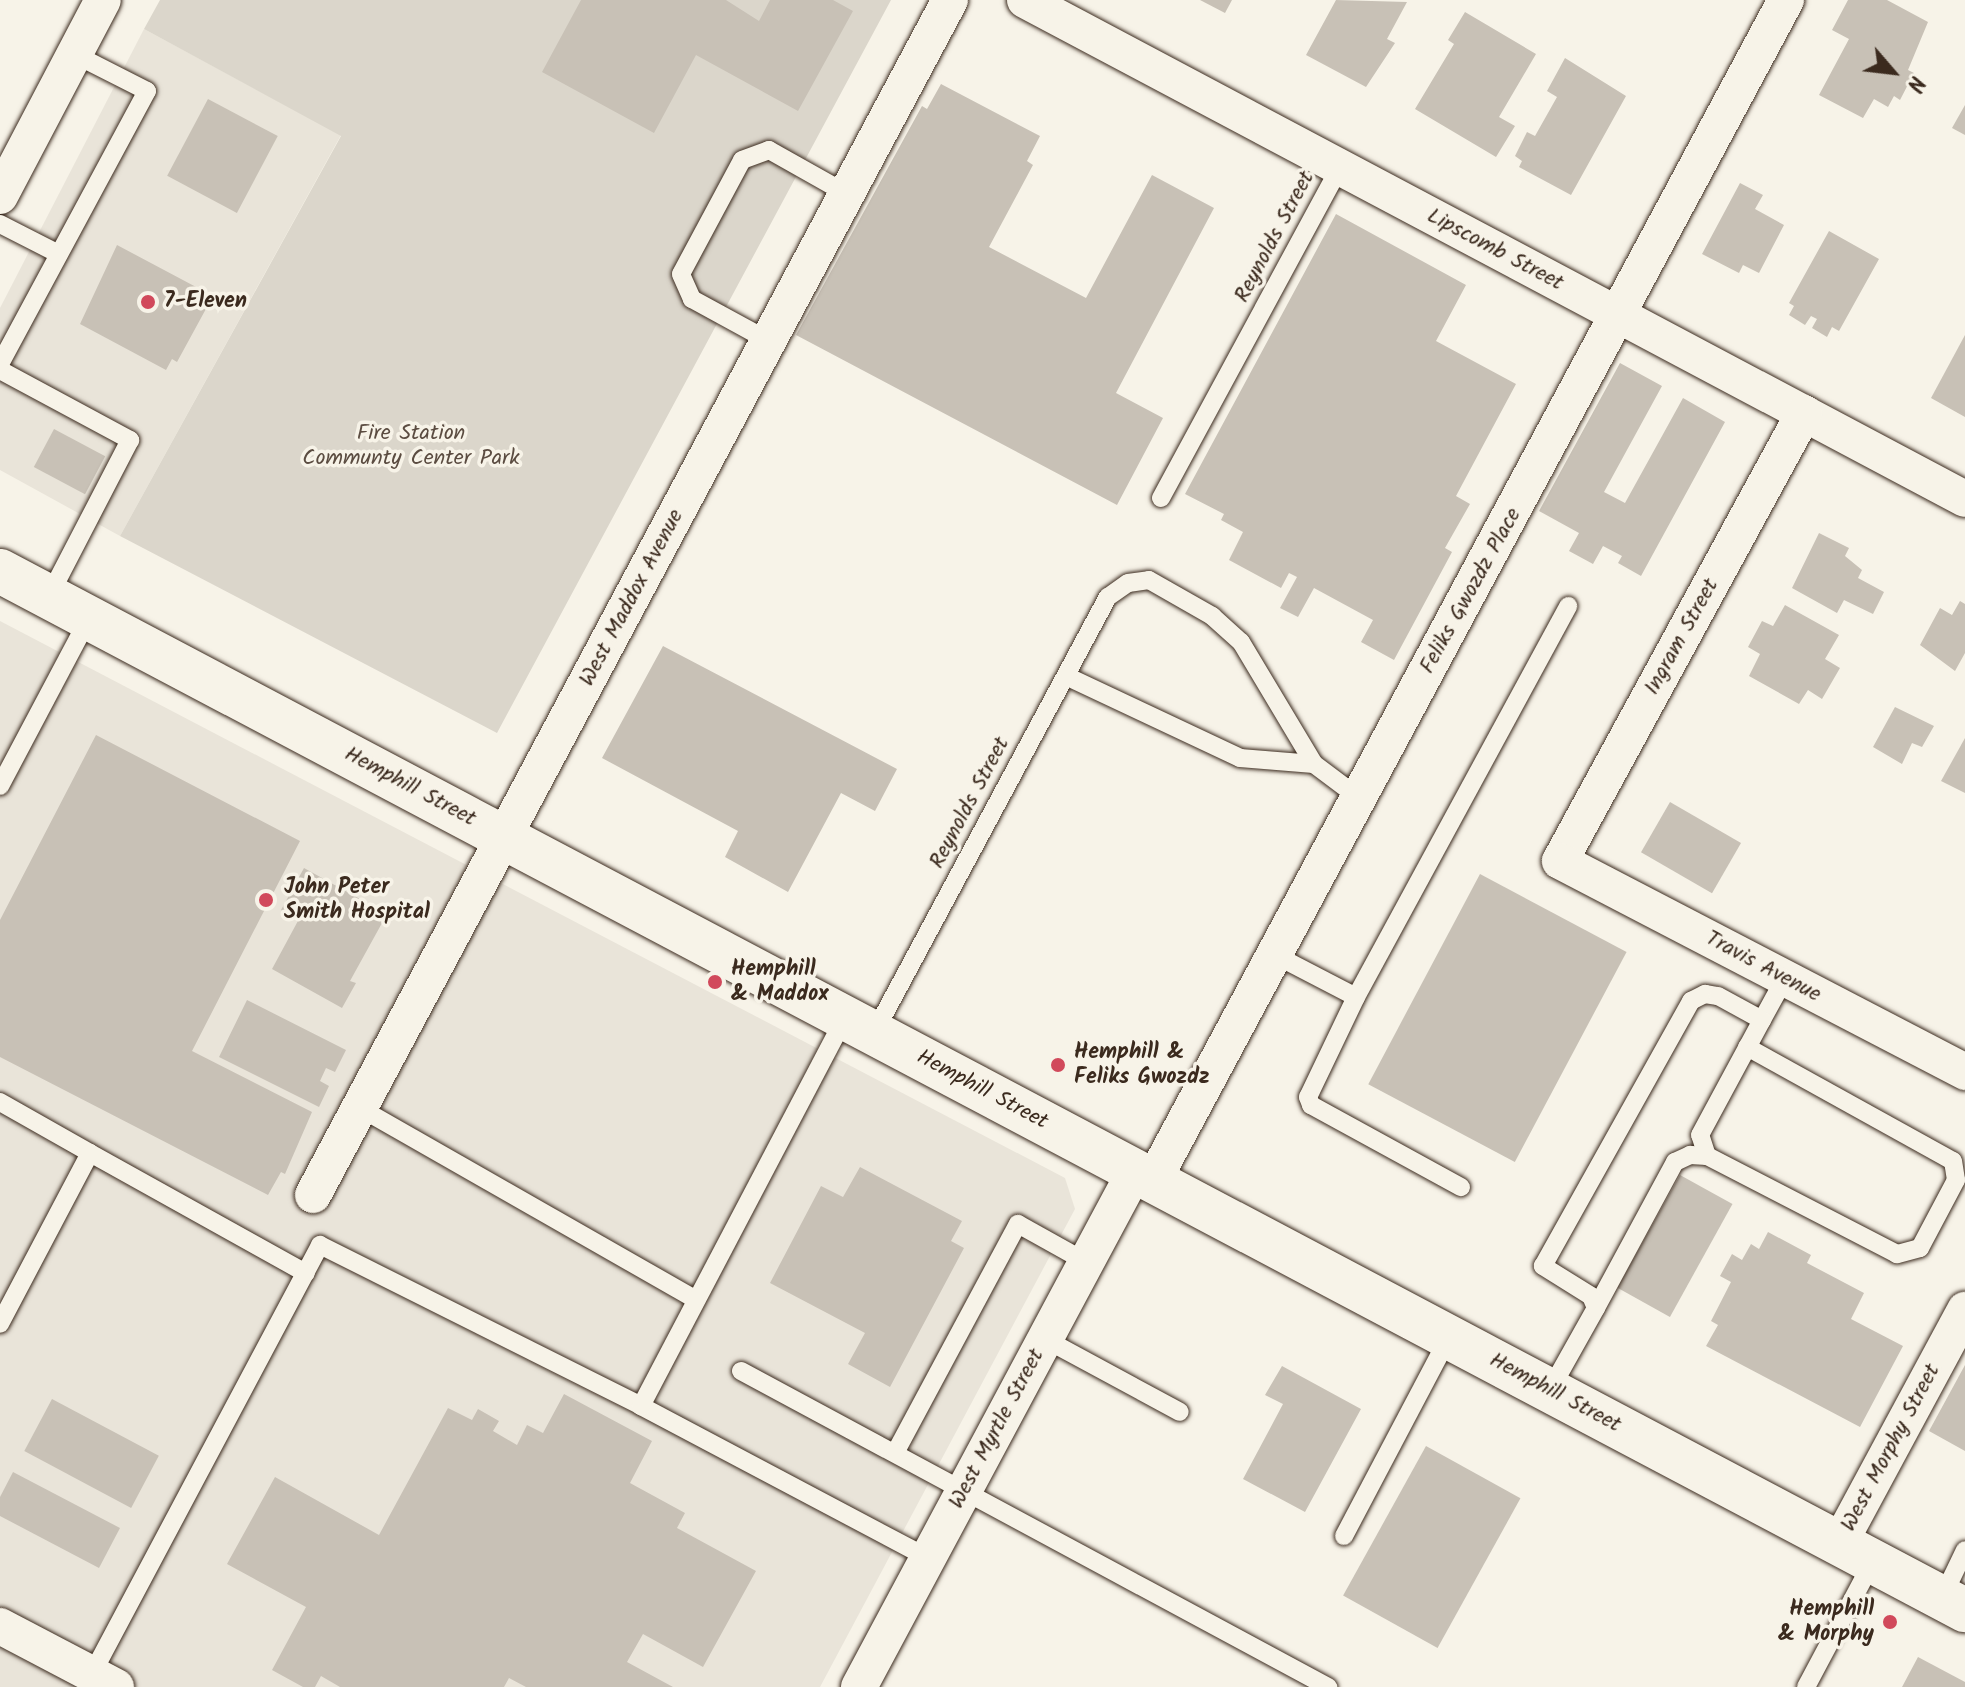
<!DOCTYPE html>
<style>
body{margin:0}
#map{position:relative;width:1965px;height:1687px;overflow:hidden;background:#f7f3e8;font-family:Kalam,sans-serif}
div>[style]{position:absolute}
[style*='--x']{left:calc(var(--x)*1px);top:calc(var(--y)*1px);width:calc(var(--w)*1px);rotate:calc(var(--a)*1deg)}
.built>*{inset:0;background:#e9e4d9}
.green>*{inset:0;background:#dbd6cb}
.building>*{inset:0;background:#c8c1b6;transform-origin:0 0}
.roads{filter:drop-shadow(0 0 2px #3b2a1e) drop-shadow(0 0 2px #3b2a1e)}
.service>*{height:18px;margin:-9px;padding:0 9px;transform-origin:9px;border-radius:9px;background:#f7f3e8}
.minor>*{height:36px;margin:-18px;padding:0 18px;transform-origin:18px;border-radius:18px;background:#f7f3e8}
.secondary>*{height:44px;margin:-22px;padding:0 22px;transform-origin:22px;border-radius:22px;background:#f7f3e8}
.dots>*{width:22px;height:22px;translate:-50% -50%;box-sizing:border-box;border:4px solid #f7f3e8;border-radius:50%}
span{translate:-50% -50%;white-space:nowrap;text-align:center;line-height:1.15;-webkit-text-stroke:7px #f7f3e8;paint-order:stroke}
.street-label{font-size:22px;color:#3b2a1e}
.poi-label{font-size:22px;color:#3b2a1e;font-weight:700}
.left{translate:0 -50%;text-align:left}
.right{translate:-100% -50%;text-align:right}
.park-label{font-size:22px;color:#5b4c41}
.north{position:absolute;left:1853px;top:32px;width:80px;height:80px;-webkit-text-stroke:6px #f7f3e8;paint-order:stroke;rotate:118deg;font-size:22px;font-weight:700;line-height:32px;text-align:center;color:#3b2a1e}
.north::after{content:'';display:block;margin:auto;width:28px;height:36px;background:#3b2a1e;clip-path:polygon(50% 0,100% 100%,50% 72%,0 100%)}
</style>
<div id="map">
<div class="built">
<i style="clip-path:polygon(144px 29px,341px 135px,120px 536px,0 470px,0 308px)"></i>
<i style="clip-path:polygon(0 621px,1065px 1178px,1075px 1209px,820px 1687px,0 1687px)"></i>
</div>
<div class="green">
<i style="clip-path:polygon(160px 0,891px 0,497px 733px,120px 536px,341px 136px,144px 29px)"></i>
</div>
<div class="building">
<i style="clip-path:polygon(581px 0,726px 0,759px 21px,770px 0,833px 0,853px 11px,798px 111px,696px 55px,654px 133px,542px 72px)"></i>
<i style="clip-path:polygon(1200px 0,1232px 0,1225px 13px)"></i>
<i style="clip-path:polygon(1336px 0,1407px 2px,1387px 39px,1395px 43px,1366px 87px,1306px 55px)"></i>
<i style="clip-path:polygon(1848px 0,1887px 0,1928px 22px,1908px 70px,1914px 73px,1900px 100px,1894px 96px,1888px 107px,1874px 99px,1863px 118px,1819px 95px,1849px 39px,1832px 30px)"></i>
<i style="clip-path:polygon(1465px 12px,1536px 54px,1499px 117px,1515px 126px,1496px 157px,1415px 109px,1454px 44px,1448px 40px)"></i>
<i style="clip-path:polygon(1565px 58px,1626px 96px,1571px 195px,1519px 167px,1522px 161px,1515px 156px,1527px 132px,1535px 136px,1557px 97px,1547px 91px)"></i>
<i style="clip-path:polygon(941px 84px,1040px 136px,1027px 161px,1033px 165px,989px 247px,1086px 298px,1152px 175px,1214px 208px,1116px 393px,1163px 418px,1117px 505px,796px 335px,922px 106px,927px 109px)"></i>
<i style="left:208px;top:99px;width:79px;height:87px;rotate:28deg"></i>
<i style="clip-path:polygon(1965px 105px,1965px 135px,1952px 128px)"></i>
<i style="clip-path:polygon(1740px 183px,1763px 195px,1755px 209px,1784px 225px,1759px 273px,1743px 265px,1739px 273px,1702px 254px)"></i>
<i style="clip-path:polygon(1336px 214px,1466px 285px,1436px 341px,1516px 384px,1456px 496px,1470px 504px,1445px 548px,1452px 552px,1394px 660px,1361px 642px,1373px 620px,1314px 588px,1298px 617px,1280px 608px,1297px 577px,1289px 573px,1281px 588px,1229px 560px,1243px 532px,1221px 520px,1224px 514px,1185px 494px)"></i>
<i style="clip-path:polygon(1829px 231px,1879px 259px,1839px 331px,1832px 327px,1827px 337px,1812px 328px,1817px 319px,1811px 316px,1805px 325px,1789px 315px,1794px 306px,1789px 303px)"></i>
<i style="clip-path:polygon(117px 245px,213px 296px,177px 362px,172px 359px,166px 370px,80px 324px)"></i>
<i style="clip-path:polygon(1965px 335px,1965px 417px,1931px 398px)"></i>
<i style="clip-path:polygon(1620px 363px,1662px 386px,1604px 492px,1625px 503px,1683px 398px,1725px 422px,1641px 576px,1618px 563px,1622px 556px,1603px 546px,1593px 564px,1569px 551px,1579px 533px,1539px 511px)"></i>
<i style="left:54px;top:429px;width:58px;height:43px;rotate:28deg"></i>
<i style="clip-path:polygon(1819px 533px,1849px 548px,1845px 556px,1862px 570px,1858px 578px,1884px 592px,1873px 614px,1844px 600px,1837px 613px,1792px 588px)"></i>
<i style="clip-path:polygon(1960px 601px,1965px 604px,1965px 653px,1955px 671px,1920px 645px,1940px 608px,1952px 615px)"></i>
<i style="clip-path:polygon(1785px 605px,1839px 635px,1825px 659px,1840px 668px,1822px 699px,1808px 690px,1799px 704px,1749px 676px,1760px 654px,1748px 647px,1762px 621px,1773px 626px)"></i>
<i style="clip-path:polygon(663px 646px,897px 769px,875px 811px,841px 793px,788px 892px,725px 857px,738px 831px,602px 758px)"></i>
<i style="clip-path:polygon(1895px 707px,1934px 726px,1922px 747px,1912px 743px,1902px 764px,1873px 747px)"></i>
<i style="clip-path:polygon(96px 735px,300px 841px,192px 1051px,312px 1112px,285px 1174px,281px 1172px,268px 1195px,0 1057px,0 920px)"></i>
<i style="clip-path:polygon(1965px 738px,1965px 793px,1941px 781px)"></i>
<i style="left:1670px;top:802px;width:82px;height:58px;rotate:30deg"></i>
<i style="clip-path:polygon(304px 868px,387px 914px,350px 981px,356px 983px,342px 1008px,272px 969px,299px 919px,281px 910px)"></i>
<i style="left:1480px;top:874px;width:166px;height:238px;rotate:28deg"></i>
<i style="clip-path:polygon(247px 1000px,346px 1050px,335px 1072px,326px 1068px,320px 1081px,329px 1086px,319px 1107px,219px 1057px)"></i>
<i style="clip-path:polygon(860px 1167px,962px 1221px,951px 1241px,964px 1248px,890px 1387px,848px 1364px,865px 1333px,770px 1283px,821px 1186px,843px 1197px)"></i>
<i style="left:1680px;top:1175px;width:60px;height:129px;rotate:29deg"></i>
<i style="clip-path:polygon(1768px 1232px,1811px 1255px,1807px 1263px,1864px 1293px,1851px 1319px,1903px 1346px,1860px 1427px,1706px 1346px,1718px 1325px,1711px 1321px,1731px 1282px,1720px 1276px,1732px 1254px,1742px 1260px,1751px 1244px,1759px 1249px)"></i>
<i style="clip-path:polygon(1965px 1365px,1965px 1451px,1929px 1431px)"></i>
<i style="clip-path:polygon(1282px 1366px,1361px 1409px,1305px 1512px,1243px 1479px,1283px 1404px,1265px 1395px)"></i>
<i style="clip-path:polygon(564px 1394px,652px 1441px,630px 1483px,685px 1513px,677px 1528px,756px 1571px,703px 1667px,643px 1634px,627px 1662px,673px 1687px,526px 1687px,509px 1678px,504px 1687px,340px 1687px,321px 1676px,315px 1687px,303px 1687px,272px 1670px,306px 1607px,227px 1564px,275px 1477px,379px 1535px,448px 1408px,472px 1420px,478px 1409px,499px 1421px,493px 1431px,517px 1445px,527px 1425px,543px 1433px)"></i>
<i style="left:52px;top:1399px;width:121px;height:59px;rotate:28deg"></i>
<i style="left:1426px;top:1446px;width:108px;height:171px;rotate:29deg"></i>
<i style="clip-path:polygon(13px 1472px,120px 1528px,99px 1568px,0 1516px,0 1497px)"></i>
<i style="clip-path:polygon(1918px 1657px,1965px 1682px,1965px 1687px,1902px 1687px)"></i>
</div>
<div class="roads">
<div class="service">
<i style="--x:0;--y:224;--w:66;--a:27"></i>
<i style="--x:769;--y:341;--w:88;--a:-151.4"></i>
<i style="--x:692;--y:299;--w:27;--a:-114"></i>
<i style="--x:681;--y:274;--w:129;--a:-61.8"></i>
<i style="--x:742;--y:160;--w:29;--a:-20"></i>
<i style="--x:769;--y:150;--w:90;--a:29.4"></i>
<i style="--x:0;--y:364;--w:310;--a:-61.7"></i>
<i style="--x:147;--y:91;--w:82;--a:-153.1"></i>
<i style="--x:0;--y:370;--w:148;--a:28.3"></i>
<i style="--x:130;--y:440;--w:176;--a:117.4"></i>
<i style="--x:1161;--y:498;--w:376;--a:-61.6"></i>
<i style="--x:1066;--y:676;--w:192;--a:25.2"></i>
<i style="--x:1240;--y:758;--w:74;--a:4.6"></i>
<i style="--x:0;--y:786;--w:190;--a:-62.1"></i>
<i style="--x:1275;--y:955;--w:91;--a:27.4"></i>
<i style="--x:1356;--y:997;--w:445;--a:-61.5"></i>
<i style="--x:1356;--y:997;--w:111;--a:115.6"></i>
<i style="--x:1308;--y:1097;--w:9;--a:69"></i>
<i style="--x:1311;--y:1105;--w:171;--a:28.7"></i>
<i style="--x:874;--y:1033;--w:495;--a:-61.8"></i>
<i style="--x:1108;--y:597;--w:24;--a:-35"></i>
<i style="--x:1128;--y:583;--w:21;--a:-8"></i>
<i style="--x:1149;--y:580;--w:73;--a:29.7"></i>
<i style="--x:1212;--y:616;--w:39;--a:42"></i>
<i style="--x:1241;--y:642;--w:142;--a:59.1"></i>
<i style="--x:1314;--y:764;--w:55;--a:36.9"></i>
<i style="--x:1747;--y:1047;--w:235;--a:29"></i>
<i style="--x:1953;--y:1161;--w:19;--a:81"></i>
<i style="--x:1956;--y:1180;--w:77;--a:117.9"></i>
<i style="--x:1920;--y:1248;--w:24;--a:165"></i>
<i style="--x:1897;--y:1254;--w:214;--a:-152.7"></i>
<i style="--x:1707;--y:1156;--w:22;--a:-108"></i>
<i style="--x:1700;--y:1135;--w:131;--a:-61.7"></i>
<i style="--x:1762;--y:1020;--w:48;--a:-61.3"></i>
<i style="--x:0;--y:1102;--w:103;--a:29.5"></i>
<i style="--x:90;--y:1153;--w:193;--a:117.8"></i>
<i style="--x:360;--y:1108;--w:387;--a:29.7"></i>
<i style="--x:90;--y:1153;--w:247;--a:29.1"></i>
<i style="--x:1596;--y:1308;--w:166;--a:-61.6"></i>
<i style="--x:1675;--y:1162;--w:17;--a:-25"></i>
<i style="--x:1690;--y:1155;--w:17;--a:3"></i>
<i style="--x:1045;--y:1339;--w:153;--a:28.4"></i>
<i style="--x:741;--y:1371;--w:667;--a:28.29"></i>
<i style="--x:1550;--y:1390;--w:94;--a:-60.7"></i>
<i style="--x:1596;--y:1308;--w:13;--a:-113"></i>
<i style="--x:1591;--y:1296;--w:57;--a:-148"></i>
<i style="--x:1543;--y:1266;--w:304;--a:-60.8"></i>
<i style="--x:1691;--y:1001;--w:16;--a:-27"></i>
<i style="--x:1705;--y:994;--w:13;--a:9"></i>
<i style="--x:1718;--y:996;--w:50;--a:28.6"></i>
<i style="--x:641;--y:1406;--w:325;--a:27.9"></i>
<i style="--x:895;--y:1453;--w:260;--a:-61.8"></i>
<i style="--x:1018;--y:1224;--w:78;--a:29.2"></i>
<i style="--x:1344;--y:1536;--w:225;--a:-62.2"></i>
<i style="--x:1942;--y:1598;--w:53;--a:-64.4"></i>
<i style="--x:92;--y:1674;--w:486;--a:-62"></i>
<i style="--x:320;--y:1245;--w:359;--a:26.6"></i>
<i style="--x:641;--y:1406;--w:438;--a:-62.3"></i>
<i style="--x:1806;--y:1687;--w:143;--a:-62"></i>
</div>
<div class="minor">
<i style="--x:1025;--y:0;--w:1064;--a:27.96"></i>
<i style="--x:0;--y:196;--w:221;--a:-62.3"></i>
<i style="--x:1804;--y:413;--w:510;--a:118.57"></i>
<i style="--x:1560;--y:861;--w:457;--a:27.5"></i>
<i style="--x:1153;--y:1181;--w:1340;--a:-61.81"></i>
<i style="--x:313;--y:1195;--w:1354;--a:-61.94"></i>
<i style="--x:1839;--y:1544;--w:266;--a:-61.7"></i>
<i style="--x:0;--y:1626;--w:131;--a:27.7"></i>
<i style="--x:859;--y:1687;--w:585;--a:-61.86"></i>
</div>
<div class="secondary">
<i style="--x:0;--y:571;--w:2223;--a:27.87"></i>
</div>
</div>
<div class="dots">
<i style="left:148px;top:302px;background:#d1495b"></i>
<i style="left:266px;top:900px;background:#d1495b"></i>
<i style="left:715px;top:982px;background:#d1495b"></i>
<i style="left:1058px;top:1065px;background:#d1495b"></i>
<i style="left:1890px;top:1622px;background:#d1495b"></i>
</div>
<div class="street-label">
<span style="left:1275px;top:237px;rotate:-62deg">Reynolds Street</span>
<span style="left:1495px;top:250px;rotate:28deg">Lipscomb Street</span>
<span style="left:1471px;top:591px;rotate:-61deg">Feliks Gwozdz Place</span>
<span style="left:632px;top:598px;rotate:-62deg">West Maddox Avenue</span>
<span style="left:1682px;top:637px;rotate:-61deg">Ingram Street</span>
<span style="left:410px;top:787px;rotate:28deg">Hemphill Street</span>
<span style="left:970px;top:803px;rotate:-62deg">Reynolds Street</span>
<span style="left:1763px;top:967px;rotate:28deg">Travis Avenue</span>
<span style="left:982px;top:1090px;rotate:28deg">Hemphill Street</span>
<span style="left:1555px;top:1393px;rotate:28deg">Hemphill Street</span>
<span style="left:997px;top:1429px;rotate:-62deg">West Myrtle Street</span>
<span style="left:1891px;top:1448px;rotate:-62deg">West Morphy Street</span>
</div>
<div class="poi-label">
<span class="left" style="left:164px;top:302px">7-Eleven</span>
<span class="left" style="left:284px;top:900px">John Peter<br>Smith Hospital</span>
<span class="left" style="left:731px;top:982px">Hemphill<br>&amp; Maddox</span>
<span class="left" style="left:1074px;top:1065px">Hemphill &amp;<br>Feliks Gwozdz</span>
<span class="right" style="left:1874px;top:1622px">Hemphill<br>&amp; Morphy</span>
</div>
<div class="park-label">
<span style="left:411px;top:446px">Fire Station<br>Communty Center Park</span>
</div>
<div class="north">N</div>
</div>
